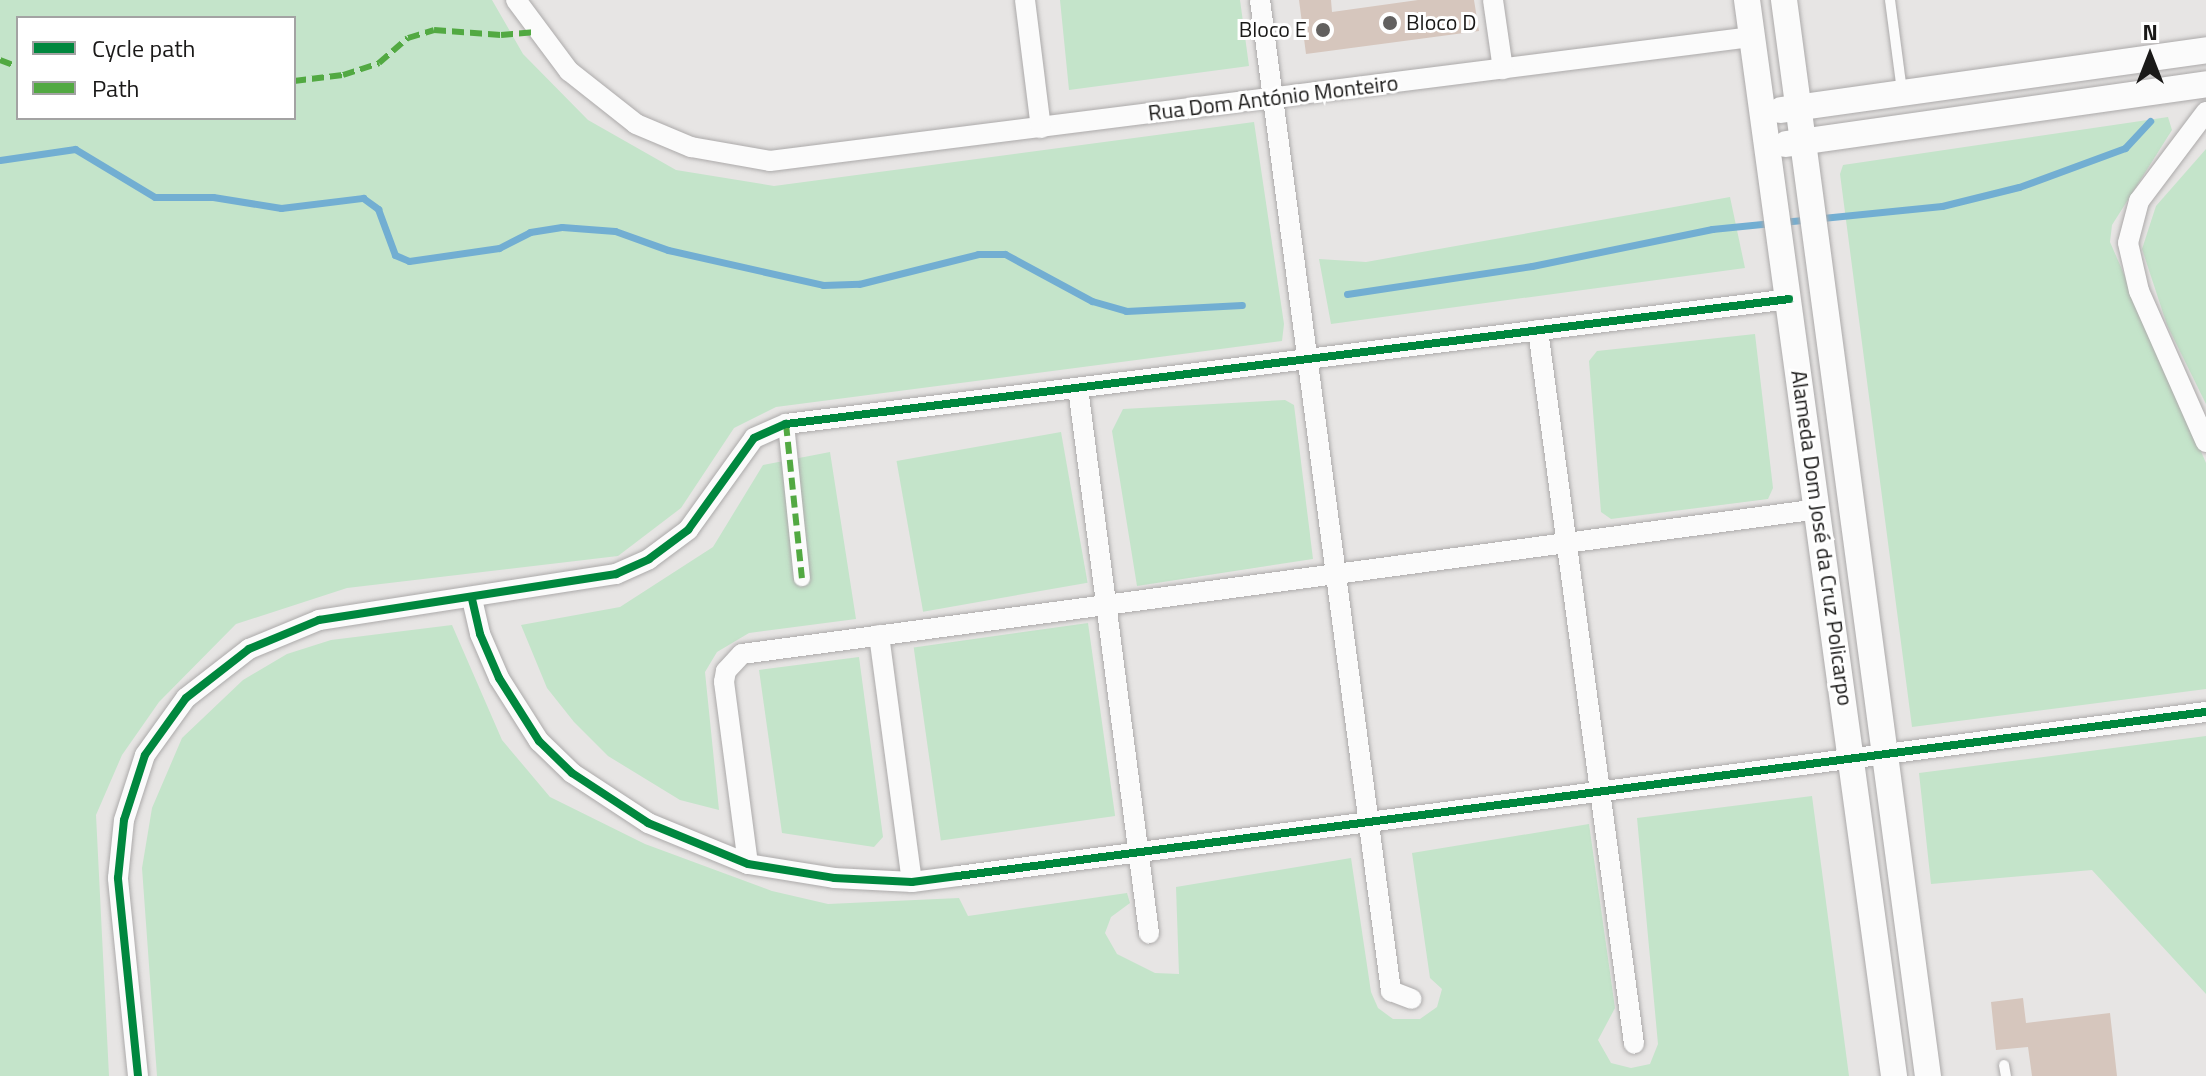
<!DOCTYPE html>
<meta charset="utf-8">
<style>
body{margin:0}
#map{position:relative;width:2206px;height:1076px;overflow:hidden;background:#e7e5e4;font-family:"Titillium Web",sans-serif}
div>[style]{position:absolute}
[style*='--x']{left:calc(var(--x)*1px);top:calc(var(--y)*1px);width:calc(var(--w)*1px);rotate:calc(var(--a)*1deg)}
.green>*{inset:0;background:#c4e4ca;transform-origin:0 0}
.stream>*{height:7px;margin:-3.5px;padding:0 3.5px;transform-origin:3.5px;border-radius:3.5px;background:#72aed2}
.building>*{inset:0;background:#d6c6bd}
.roads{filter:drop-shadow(0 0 2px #acaaaa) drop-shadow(0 0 2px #acaaaa)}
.service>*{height:10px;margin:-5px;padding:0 5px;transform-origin:5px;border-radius:5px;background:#fbfbfb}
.pedestrian>*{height:16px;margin:-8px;padding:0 8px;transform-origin:8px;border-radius:8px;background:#fbfbfb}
.minor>*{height:20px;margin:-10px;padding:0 10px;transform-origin:10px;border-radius:10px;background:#fbfbfb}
.tertiary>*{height:26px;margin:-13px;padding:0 13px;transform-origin:13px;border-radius:13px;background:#fbfbfb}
.quiet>*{height:6px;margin-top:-3px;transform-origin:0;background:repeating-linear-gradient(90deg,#52a942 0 12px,transparent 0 18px)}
.cycleway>*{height:8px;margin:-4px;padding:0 4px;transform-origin:4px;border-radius:4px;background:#00873e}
.dots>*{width:22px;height:22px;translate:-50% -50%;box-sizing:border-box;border:4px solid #fff;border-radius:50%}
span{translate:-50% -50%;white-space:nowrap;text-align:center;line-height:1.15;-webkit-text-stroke:6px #fff;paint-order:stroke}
.poi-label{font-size:22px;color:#1a1918}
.left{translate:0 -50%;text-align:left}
.right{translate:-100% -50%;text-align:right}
.street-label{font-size:22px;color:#1a1918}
.legend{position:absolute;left:16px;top:16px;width:280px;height:104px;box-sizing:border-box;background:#fff;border:2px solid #a3a3a3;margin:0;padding:10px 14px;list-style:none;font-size:24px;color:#1a1918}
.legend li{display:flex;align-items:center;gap:16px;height:40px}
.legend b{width:40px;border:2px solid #a3a3a3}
.north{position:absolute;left:2110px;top:16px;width:80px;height:80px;-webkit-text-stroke:6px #fff;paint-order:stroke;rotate:0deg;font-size:22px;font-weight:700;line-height:32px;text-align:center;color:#1a1918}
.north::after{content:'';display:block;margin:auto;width:28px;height:36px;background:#1a1918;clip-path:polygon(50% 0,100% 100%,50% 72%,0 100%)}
</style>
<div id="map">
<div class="green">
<i style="clip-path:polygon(evenodd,0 0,492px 0,523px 54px,588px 120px,676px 170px,774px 186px,1254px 122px,1284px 324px,1282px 341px,776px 407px,734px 428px,681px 508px,618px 556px,347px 588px,236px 624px,159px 702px,122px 755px,96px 815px,109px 1076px,0 1076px,0 0,18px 18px,294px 18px,294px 118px,18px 118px,18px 18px)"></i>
<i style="clip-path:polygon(1060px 0,1240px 0,1249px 66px,1069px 90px)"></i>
<i style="clip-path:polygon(2168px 117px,2172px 130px,2112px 225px,2110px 242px,2206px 463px,2206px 689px,1912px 727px,1840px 174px,1843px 165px)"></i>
<i style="clip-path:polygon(2206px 149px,2206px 404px,2167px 325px,2142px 249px,2156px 206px)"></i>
<i style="clip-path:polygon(1730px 197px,1745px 268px,1331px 324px,1319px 259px,1366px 262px)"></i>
<i style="clip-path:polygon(1755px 334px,1773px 488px,1768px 499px,1611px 519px,1601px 512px,1589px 361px,1597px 351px)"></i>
<i style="clip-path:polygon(1285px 400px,1294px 405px,1313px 559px,1137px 586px,1112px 431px,1123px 409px)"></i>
<i style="left:1061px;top:432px;width:153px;height:167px;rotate:80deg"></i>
<i style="clip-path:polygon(830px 452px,856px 619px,749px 633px,717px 652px,705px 672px,719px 810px,680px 800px,608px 756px,574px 722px,547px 688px,521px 625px,620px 607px,713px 547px,763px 465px)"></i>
<i style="left:1088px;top:623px;width:195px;height:176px;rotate:82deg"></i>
<i style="clip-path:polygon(452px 625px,502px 740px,550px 797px,645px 844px,772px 891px,828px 904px,959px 898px,968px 916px,1127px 893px,1130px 903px,1111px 917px,1105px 933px,1117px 954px,1155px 973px,1179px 974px,1176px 887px,1351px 858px,1371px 992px,1378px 1008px,1393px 1019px,1420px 1019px,1437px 1007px,1442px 989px,1430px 978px,1412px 853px,1589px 824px,1615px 1008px,1598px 1040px,1611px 1063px,1631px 1068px,1650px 1064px,1658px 1044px,1637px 818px,1812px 796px,1849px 1076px,157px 1076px,142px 868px,152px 808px,182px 738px,243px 680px,287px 654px,331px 640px)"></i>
<i style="clip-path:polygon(859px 657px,883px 837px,874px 847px,782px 833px,759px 670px)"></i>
<i style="clip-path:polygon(2206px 736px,2206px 994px,2092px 870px,1931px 884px,1919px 773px)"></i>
</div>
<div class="stream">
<i style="--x:0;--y:160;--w:76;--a:-8.3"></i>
<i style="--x:75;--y:149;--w:93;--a:31"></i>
<i style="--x:155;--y:197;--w:58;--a:0"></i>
<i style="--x:213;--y:197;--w:69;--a:9.2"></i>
<i style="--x:281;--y:208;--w:83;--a:-7"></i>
<i style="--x:363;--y:198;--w:19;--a:36"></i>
<i style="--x:378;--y:209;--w:49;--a:69.7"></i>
<i style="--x:395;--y:255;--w:15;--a:23"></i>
<i style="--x:409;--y:261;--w:91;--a:-8.2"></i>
<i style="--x:499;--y:248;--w:35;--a:-27"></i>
<i style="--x:530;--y:232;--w:32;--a:-9"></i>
<i style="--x:562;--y:227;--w:53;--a:4.3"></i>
<i style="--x:615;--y:231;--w:56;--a:19.7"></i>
<i style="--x:668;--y:250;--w:159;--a:12.7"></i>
<i style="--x:823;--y:285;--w:36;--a:-2"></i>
<i style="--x:859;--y:284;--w:123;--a:-14.1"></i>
<i style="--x:978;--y:254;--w:27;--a:0"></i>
<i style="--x:1005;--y:254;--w:99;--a:28.4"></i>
<i style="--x:1092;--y:301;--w:35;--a:16"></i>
<i style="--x:1126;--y:311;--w:116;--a:-3"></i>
<i style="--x:1347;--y:294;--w:187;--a:-8.6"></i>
<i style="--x:1532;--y:266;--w:184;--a:-11.6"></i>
<i style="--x:1712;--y:229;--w:231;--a:-5.7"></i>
<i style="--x:1942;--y:206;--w:79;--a:-13.9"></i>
<i style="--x:2019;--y:187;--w:113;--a:-20.2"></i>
<i style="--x:2125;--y:148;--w:37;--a:-47"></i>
</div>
<div class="building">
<i style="clip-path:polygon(1299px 0,1331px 0,1332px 12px,1418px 0,1474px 0,1479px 31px,1306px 54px)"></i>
<i style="clip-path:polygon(2023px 998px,2026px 1023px,2110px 1013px,2117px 1076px,2032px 1076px,2028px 1047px,1996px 1050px,1991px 1002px)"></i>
</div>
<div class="roads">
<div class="service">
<i style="--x:1890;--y:0;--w:92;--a:82.5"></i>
<i style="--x:2004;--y:1065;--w:11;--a:80"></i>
</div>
<div class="pedestrian">
<i style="--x:786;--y:424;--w:155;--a:84.1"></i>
</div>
<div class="minor">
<i style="--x:516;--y:0;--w:89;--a:53.3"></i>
<i style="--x:569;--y:71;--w:85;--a:38.3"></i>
<i style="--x:636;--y:124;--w:60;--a:22.7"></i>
<i style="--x:691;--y:147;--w:80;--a:10"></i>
<i style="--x:770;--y:161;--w:990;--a:-7.2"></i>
<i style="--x:1025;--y:0;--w:129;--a:82.9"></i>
<i style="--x:1260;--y:0;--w:1000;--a:82.47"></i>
<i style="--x:1391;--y:991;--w:22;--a:21"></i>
<i style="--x:1493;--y:0;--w:70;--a:81.8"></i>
<i style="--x:2206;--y:112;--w:111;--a:127"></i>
<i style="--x:2139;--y:201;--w:43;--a:104.7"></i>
<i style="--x:2128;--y:243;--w:49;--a:77.1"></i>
<i style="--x:2139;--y:291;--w:165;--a:66.1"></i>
<i style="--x:1538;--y:330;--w:720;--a:82.34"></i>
<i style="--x:1078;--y:388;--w:550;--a:82.58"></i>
<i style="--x:472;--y:599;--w:36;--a:77"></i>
<i style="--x:480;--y:634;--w:48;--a:66.6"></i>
<i style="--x:499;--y:678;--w:75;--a:57.6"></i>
<i style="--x:539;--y:741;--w:46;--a:44.1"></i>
<i style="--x:572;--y:773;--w:91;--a:33.3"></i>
<i style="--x:648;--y:823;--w:108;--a:22.3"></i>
<i style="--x:748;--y:864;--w:87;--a:9.2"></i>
<i style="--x:834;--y:878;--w:78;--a:2.9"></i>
<i style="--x:912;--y:882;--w:46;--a:-7.4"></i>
<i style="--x:958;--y:876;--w:1259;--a:-7.49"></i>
<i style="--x:879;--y:635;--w:249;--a:82.4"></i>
<i style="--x:748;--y:864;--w:184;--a:-97.5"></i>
<i style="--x:724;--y:682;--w:11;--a:-80"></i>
<i style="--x:726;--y:671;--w:23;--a:-47"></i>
<i style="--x:742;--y:654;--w:1086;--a:-7.67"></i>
<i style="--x:138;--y:1076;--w:199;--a:-95.8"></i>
<i style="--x:118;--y:878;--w:58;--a:-84.1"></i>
<i style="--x:124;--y:820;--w:68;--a:-72.1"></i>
<i style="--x:145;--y:755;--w:70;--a:-54.3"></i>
<i style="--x:186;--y:698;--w:80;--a:-37.9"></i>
<i style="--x:249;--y:649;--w:76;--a:-22.5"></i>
<i style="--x:319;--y:620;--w:301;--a:-8.8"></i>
<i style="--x:616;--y:574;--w:36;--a:-24"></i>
<i style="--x:649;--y:559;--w:49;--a:-36.6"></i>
<i style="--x:688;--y:530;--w:113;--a:-54.3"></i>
<i style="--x:754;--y:438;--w:35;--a:-24"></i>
<i style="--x:786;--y:424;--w:1011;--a:-7.1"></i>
</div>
<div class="tertiary">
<i style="--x:1747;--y:0;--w:1086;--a:82.22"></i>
<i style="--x:1784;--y:0;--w:1086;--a:82.38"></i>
<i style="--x:1781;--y:110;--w:429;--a:-8"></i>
<i style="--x:1786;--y:144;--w:424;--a:-8.1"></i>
</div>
</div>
<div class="quiet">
<i style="--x:0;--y:60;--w:19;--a:21"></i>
<i style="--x:294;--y:81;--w:49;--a:-7"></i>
<i style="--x:343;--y:75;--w:38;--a:-18"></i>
<i style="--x:379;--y:63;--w:38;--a:-41"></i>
<i style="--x:408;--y:38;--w:27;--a:-17"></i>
<i style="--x:434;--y:30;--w:67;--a:4.3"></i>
<i style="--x:501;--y:35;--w:35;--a:-5"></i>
<i style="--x:786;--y:424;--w:155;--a:84.1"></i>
</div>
<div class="cycleway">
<i style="--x:472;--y:599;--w:36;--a:77"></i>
<i style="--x:480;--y:634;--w:48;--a:66.6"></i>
<i style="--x:499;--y:678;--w:75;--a:57.6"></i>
<i style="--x:539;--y:741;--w:46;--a:44.1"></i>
<i style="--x:572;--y:773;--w:91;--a:33.3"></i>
<i style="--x:648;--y:823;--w:108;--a:22.3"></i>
<i style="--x:748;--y:864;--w:87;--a:9.2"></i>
<i style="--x:834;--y:878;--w:78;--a:2.9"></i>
<i style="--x:912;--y:882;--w:46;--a:-7.4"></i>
<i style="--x:958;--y:876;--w:1259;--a:-7.49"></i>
<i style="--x:138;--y:1076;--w:199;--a:-95.8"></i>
<i style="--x:118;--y:878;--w:58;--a:-84.1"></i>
<i style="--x:124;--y:820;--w:68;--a:-72.1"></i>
<i style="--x:145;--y:755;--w:70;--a:-54.3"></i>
<i style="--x:186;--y:698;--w:80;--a:-37.9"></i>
<i style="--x:249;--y:649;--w:76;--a:-22.5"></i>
<i style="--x:319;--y:620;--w:301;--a:-8.8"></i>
<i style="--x:616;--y:574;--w:36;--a:-24"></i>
<i style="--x:649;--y:559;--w:49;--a:-36.6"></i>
<i style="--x:688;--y:530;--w:113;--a:-54.3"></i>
<i style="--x:754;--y:438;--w:35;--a:-24"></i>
<i style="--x:786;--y:424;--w:1011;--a:-7.1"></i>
</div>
<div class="dots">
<i style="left:1390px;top:23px;background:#62605f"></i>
<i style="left:1323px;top:30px;background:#62605f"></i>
</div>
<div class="poi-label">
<span class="left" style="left:1406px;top:23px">Bloco D</span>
<span class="right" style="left:1307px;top:30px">Bloco E</span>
</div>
<div class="street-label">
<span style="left:1273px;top:98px;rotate:-7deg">Rua Dom António Monteiro</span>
<span style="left:1822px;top:538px;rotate:82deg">Alameda Dom José da Cruz Policarpo</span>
</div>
<ul class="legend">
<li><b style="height:10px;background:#00873e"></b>Cycle path</li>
<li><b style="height:10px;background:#52a942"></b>Path</li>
</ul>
<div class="north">N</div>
</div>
